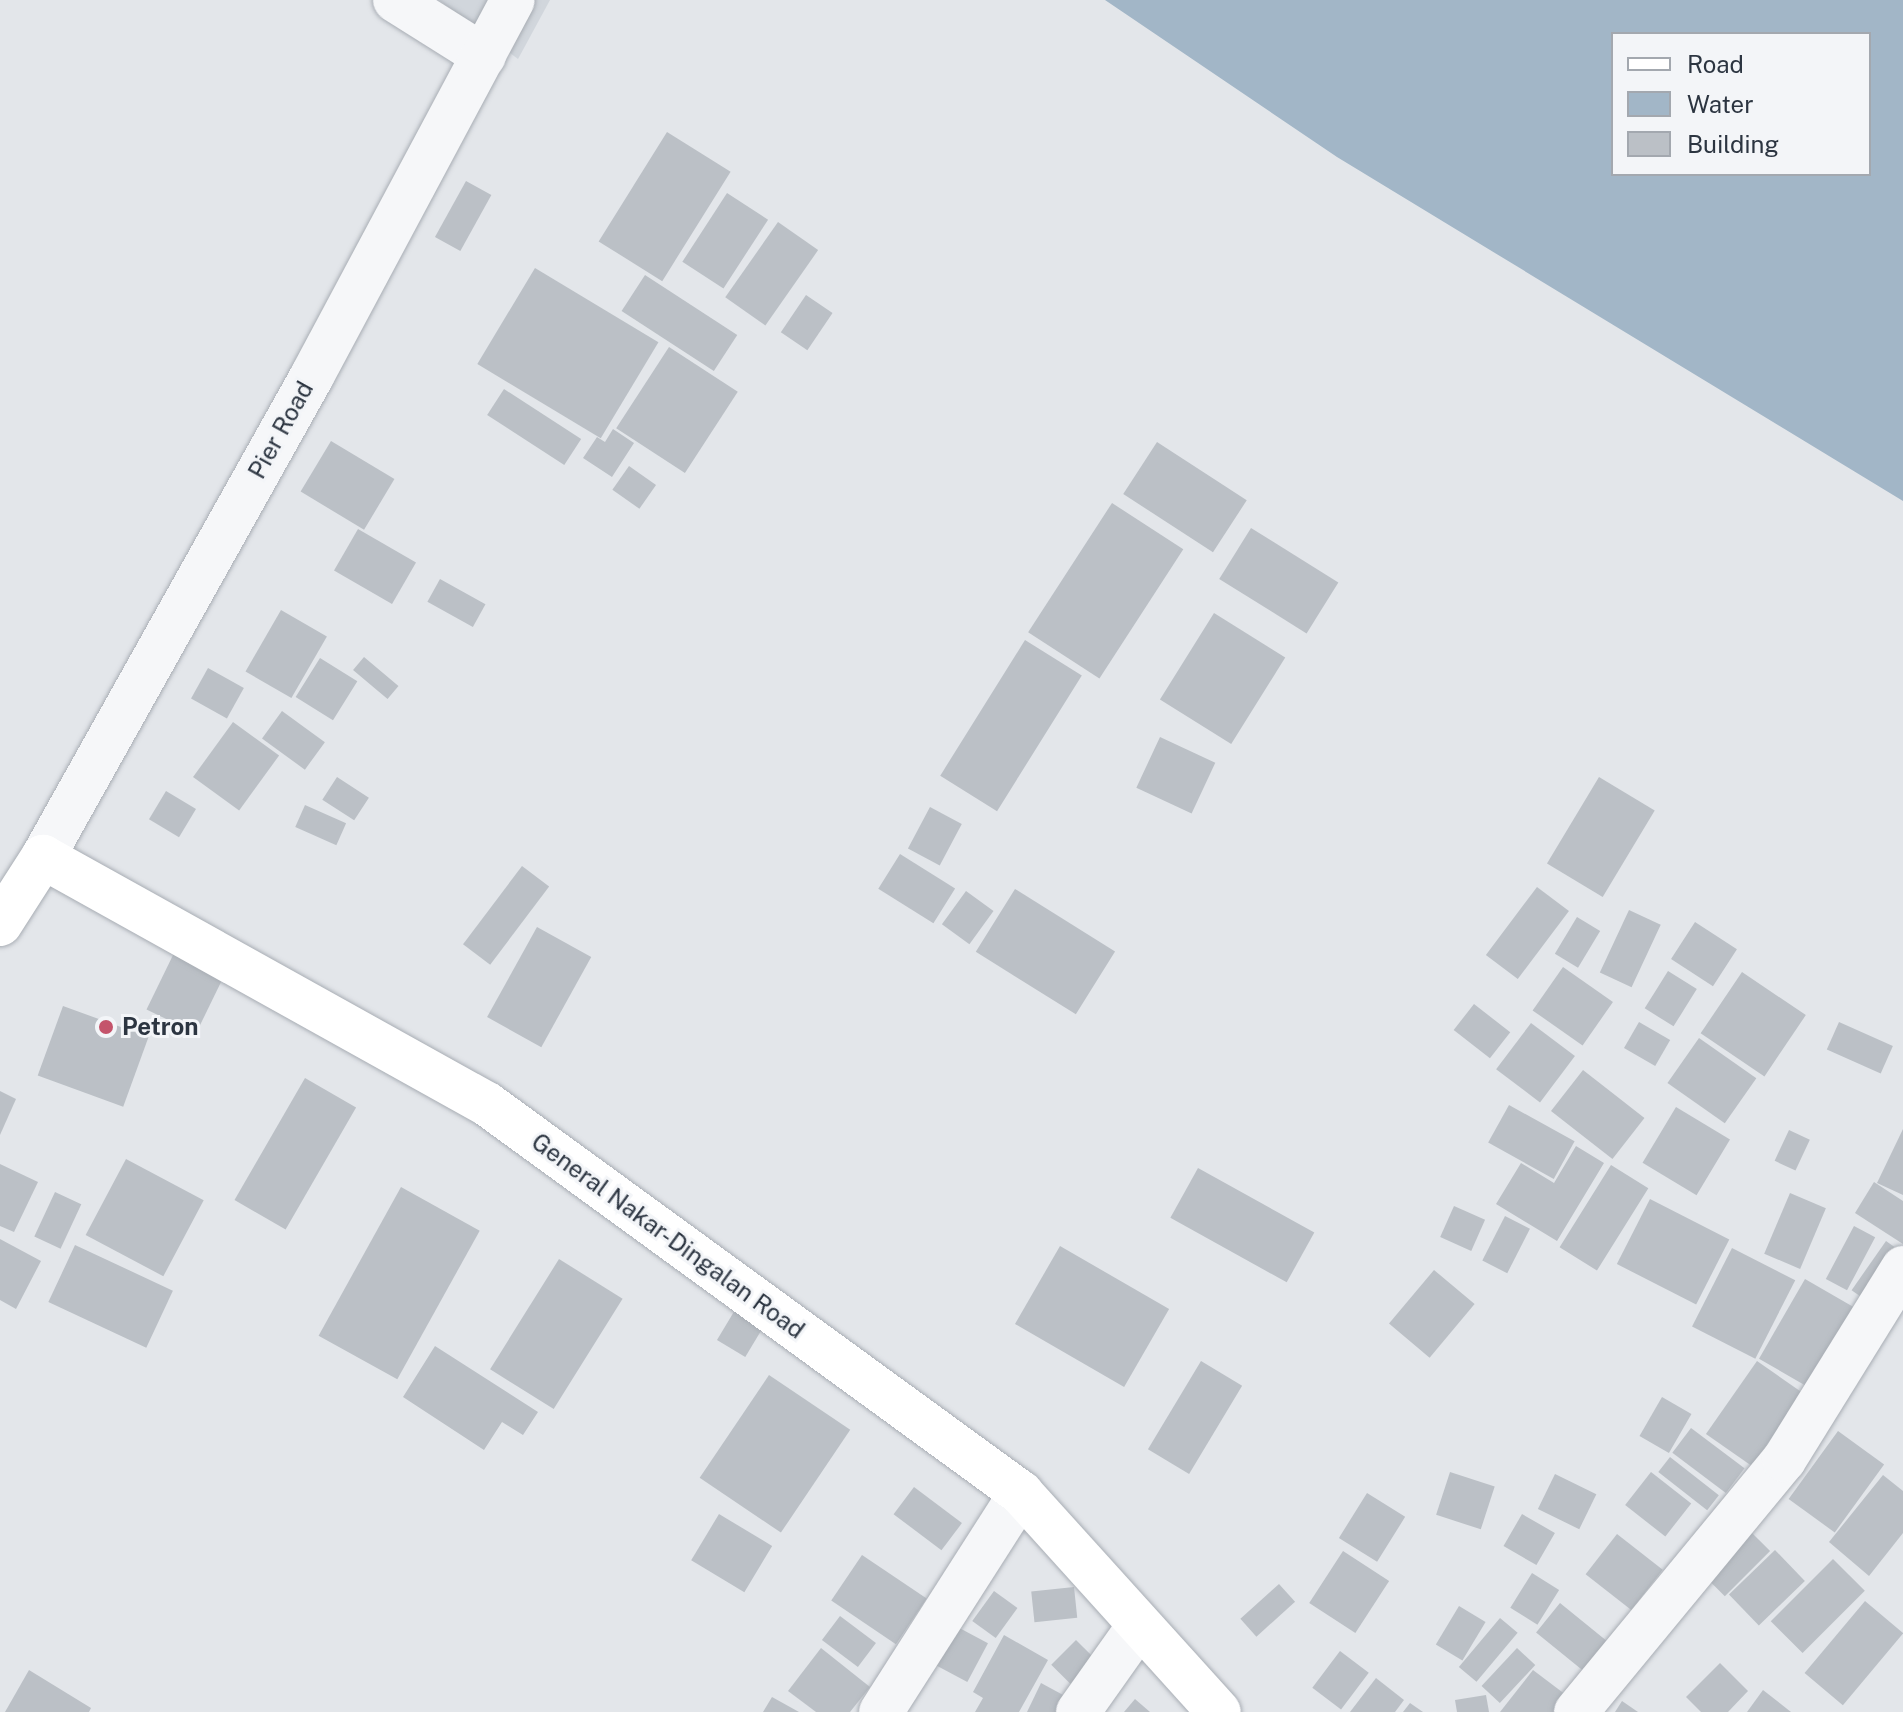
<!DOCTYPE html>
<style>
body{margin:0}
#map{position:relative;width:1903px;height:1712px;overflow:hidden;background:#e3e6ea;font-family:"Public Sans",sans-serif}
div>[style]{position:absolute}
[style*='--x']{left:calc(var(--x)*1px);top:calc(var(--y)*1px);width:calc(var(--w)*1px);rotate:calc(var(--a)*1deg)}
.built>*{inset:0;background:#d1d6dc}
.water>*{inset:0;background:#a2b6c7}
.building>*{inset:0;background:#bbc0c6;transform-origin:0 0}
.roads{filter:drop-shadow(0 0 2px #a8adb4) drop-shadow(0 0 2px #a8adb4)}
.street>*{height:44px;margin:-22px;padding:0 22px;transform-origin:22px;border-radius:22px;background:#f6f7f9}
.secondary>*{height:44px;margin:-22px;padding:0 22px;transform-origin:22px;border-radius:22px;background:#fff}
.primary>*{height:44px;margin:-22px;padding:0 22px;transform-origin:22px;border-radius:22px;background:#fff}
.dots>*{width:22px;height:22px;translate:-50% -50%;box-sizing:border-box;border:4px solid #f3f5f8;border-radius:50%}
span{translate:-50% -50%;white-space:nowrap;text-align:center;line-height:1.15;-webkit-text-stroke:6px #f3f5f8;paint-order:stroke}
.street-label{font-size:24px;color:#2c3541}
.poi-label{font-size:24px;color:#2c3541;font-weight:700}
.left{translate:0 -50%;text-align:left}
.legend{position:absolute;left:1611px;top:32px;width:260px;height:144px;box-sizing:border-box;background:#f3f5f8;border:2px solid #a3a8af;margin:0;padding:10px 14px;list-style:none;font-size:24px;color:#2c3541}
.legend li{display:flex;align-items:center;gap:16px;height:40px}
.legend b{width:40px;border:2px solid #a3a8af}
</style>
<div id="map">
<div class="built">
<i style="clip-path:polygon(439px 0,550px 0,518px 59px)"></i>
</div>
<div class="water">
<i style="clip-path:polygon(evenodd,1105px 0,1903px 0,1903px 501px,1337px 157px,1105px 0,1613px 34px,1869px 34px,1869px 174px,1613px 174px,1613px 34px)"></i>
</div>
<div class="building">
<i style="left:667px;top:132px;width:75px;height:129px;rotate:32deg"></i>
<i style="left:466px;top:181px;width:29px;height:64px;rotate:29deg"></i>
<i style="left:727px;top:193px;width:49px;height:82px;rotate:33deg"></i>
<i style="left:778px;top:222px;width:49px;height:92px;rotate:35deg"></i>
<i style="left:535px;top:268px;width:144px;height:112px;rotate:31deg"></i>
<i style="left:645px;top:275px;width:110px;height:43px;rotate:33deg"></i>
<i style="left:806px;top:295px;width:32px;height:45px;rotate:34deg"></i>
<i style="left:669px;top:347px;width:82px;height:97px;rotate:33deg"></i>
<i style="left:504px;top:389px;width:92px;height:31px;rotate:33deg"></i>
<i style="clip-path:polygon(613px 429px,634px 443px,612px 477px,583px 458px,597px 437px,605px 442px)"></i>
<i style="left:331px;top:441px;width:74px;height:59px;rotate:31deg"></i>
<i style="left:1157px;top:442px;width:107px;height:62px;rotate:33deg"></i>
<i style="left:629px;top:466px;width:33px;height:29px;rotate:35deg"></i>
<i style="left:1112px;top:503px;width:85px;height:154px;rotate:33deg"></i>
<i style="left:1251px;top:528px;width:103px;height:60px;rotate:32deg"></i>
<i style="left:358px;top:529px;width:67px;height:48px;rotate:30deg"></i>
<i style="left:440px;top:579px;width:52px;height:26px;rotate:29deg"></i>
<i style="left:281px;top:610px;width:53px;height:71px;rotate:30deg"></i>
<i style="left:1214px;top:613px;width:84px;height:102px;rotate:32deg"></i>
<i style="left:1025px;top:640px;width:67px;height:160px;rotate:32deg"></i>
<i style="left:364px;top:657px;width:45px;height:17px;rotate:40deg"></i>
<i style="left:320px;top:658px;width:44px;height:46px;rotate:32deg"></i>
<i style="left:208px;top:668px;width:41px;height:35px;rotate:29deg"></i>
<i style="left:282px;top:711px;width:53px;height:34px;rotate:36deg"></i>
<i style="left:233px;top:722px;width:57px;height:68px;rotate:36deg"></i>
<i style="left:1160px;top:737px;width:61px;height:56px;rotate:25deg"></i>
<i style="left:337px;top:777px;width:38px;height:27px;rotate:33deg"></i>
<i style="left:1599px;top:777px;width:65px;height:101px;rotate:31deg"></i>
<i style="left:166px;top:791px;width:35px;height:33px;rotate:31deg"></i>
<i style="left:305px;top:805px;width:45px;height:24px;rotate:24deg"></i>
<i style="left:930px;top:807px;width:36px;height:47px;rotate:28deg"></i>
<i style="left:900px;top:854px;width:65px;height:41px;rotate:32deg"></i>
<i style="left:522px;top:866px;width:34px;height:98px;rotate:37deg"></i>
<i style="left:1537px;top:887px;width:40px;height:85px;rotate:37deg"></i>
<i style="left:1015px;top:889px;width:118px;height:74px;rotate:32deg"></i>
<i style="left:966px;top:891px;width:34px;height:41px;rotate:36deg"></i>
<i style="left:1629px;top:910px;width:35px;height:69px;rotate:25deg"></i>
<i style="left:1577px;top:917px;width:27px;height:43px;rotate:31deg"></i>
<i style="left:1695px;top:922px;width:50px;height:44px;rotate:33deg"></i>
<i style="left:537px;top:927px;width:62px;height:103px;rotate:29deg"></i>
<i style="left:175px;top:951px;width:55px;height:65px;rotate:26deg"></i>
<i style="left:1563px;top:967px;width:61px;height:53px;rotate:35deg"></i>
<i style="left:1668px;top:971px;width:34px;height:44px;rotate:32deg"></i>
<i style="left:1742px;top:972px;width:77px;height:74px;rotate:34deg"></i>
<i style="left:1474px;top:1004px;width:46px;height:33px;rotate:38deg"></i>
<i style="left:63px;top:1006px;width:91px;height:74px;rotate:20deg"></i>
<i style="left:1639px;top:1022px;width:36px;height:30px;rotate:30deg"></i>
<i style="left:1839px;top:1022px;width:59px;height:30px;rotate:24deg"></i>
<i style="left:1531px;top:1023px;width:55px;height:58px;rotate:37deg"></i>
<i style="left:1699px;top:1038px;width:70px;height:55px;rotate:35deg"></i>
<i style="left:1583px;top:1070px;width:78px;height:52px;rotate:38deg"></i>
<i style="left:305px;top:1078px;width:59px;height:141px;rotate:30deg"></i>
<i style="clip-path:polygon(0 1091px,16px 1099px,0 1135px)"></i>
<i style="left:1509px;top:1105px;width:75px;height:43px;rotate:29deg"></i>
<i style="left:1676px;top:1107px;width:63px;height:65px;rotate:31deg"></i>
<i style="clip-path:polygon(1903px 1129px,1903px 1195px,1877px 1183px)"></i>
<i style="left:1789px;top:1130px;width:23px;height:34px;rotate:25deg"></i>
<i style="clip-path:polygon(1576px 1146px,1604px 1163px,1557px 1241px,1496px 1204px,1521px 1163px,1554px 1183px)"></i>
<i style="left:126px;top:1159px;width:88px;height:86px;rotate:28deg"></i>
<i style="clip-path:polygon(0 1164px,38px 1182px,14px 1232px,0 1226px)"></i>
<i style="left:1611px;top:1165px;width:44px;height:97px;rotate:32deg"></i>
<i style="left:1198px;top:1168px;width:133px;height:57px;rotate:29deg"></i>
<i style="clip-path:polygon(1874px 1182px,1903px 1201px,1903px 1244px,1855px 1213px)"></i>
<i style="left:401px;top:1187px;width:90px;height:170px;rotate:29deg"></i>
<i style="left:55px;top:1192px;width:29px;height:49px;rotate:25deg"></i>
<i style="left:1790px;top:1193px;width:39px;height:66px;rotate:23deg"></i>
<i style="left:1650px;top:1199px;width:89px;height:73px;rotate:27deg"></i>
<i style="left:1454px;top:1206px;width:34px;height:34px;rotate:24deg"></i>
<i style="left:1505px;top:1216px;width:28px;height:50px;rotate:27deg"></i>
<i style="left:1854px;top:1226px;width:24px;height:60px;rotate:28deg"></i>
<i style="clip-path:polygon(0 1239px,41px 1261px,16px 1309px,0 1300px)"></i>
<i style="left:1886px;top:1241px;width:21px;height:60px;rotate:35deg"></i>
<i style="left:75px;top:1245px;width:108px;height:63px;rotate:25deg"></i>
<i style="left:1060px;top:1246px;width:126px;height:90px;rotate:30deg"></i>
<i style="left:1732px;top:1248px;width:71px;height:88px;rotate:27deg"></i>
<i style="left:559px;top:1259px;width:75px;height:130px;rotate:32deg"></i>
<i style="left:1434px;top:1270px;width:53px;height:70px;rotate:40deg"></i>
<i style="left:1805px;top:1279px;width:56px;height:92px;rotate:30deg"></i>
<i style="left:735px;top:1310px;width:33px;height:35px;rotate:31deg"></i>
<i style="clip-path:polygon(435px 1346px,538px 1412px,523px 1435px,502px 1422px,484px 1450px,403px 1397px)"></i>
<i style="left:1201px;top:1361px;width:48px;height:103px;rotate:31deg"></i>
<i style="left:1757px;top:1361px;width:56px;height:89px;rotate:35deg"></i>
<i style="left:769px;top:1375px;width:98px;height:124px;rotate:34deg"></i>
<i style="left:1662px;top:1397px;width:34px;height:45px;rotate:30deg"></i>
<i style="left:1691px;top:1428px;width:67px;height:31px;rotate:37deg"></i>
<i style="left:1838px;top:1431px;width:57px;height:84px;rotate:36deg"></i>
<i style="left:1670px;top:1457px;width:62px;height:19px;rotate:38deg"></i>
<i style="left:1450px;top:1472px;width:47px;height:45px;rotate:18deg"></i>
<i style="left:1651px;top:1472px;width:51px;height:42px;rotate:38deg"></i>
<i style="left:1555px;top:1474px;width:46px;height:39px;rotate:26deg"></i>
<i style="clip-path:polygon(1883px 1475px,1903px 1491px,1903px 1533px,1869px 1576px,1829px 1542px)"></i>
<i style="left:914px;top:1487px;width:60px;height:34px;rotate:37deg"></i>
<i style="left:1367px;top:1493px;width:45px;height:53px;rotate:32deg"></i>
<i style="left:719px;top:1514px;width:62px;height:54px;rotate:31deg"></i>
<i style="left:1522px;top:1514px;width:38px;height:37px;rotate:30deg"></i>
<i style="left:1751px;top:1532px;width:27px;height:64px;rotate:45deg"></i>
<i style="left:1617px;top:1534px;width:58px;height:51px;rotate:38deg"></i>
<i style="left:1775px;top:1550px;width:43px;height:64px;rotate:46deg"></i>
<i style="left:1343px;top:1551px;width:55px;height:62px;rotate:33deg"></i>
<i style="left:862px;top:1555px;width:78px;height:55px;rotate:34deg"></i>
<i style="left:1833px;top:1559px;width:45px;height:88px;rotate:45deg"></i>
<i style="left:1532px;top:1573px;width:32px;height:41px;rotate:32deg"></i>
<i style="left:1279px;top:1584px;width:24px;height:52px;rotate:48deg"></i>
<i style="left:1074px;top:1587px;width:31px;height:43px;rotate:84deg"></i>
<i style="left:994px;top:1591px;width:29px;height:37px;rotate:36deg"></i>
<i style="left:1865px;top:1601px;width:50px;height:94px;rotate:40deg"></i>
<i style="left:1560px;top:1603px;width:65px;height:38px;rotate:39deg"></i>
<i style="left:1459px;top:1606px;width:31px;height:45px;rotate:31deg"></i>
<i style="left:840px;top:1616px;width:45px;height:30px;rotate:37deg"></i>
<i style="left:1500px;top:1618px;width:23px;height:64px;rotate:40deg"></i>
<i style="left:950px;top:1623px;width:43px;height:44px;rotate:28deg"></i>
<i style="clip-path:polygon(1004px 1635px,1048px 1660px,1019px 1712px,975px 1712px,983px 1698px,973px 1692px)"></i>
<i style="left:1076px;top:1640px;width:27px;height:35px;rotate:45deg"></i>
<i style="clip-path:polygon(821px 1648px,870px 1687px,850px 1712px,816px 1712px,788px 1691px)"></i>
<i style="left:1517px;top:1648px;width:25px;height:52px;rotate:43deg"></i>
<i style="left:1340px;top:1651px;width:36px;height:46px;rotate:37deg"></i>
<i style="clip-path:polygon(1720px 1663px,1748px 1691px,1728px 1712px,1701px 1712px,1686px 1697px)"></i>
<i style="clip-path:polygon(29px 1670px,91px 1708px,89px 1712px,5px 1712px)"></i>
<i style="clip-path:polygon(1533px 1670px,1570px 1698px,1560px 1712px,1500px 1712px)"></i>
<i style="clip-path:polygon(1376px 1678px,1404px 1700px,1395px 1712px,1350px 1712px)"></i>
<i style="clip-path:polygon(1041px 1683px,1065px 1696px,1057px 1712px,1027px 1712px)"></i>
<i style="clip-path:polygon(1763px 1690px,1791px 1712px,1747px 1712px)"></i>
<i style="clip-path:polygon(1486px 1695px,1489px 1712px,1457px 1712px,1455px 1700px)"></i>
<i style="clip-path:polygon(772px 1697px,799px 1712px,763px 1712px)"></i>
<i style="clip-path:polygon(1135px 1699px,1150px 1712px,1124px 1712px)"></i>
<i style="clip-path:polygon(1622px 1701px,1638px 1712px,1615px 1712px)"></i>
<i style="clip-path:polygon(1410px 1703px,1423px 1712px,1403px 1712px)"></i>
</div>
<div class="roads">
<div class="street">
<i style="--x:395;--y:0;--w:105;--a:32.2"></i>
<i style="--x:43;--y:857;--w:551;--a:-60.78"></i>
<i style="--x:312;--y:376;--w:426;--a:-61.9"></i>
<i style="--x:881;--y:1712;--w:260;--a:-57.4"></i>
<i style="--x:1078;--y:1712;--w:105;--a:-54.7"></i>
<i style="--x:1576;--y:1712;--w:327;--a:-50.5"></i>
<i style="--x:1784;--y:1460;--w:226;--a:-58.2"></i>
</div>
<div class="secondary">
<i style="--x:43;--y:857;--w:508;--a:29.09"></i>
<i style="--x:487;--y:1104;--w:661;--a:36.07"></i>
<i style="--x:1021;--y:1493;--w:295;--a:47.9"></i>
</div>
<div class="primary">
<i style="--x:0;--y:924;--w:80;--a:-57.3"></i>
</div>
</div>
<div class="dots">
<i style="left:106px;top:1027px;background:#c4546b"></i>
</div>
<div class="street-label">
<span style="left:281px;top:430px;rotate:-61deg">Pier Road</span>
<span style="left:668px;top:1236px;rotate:36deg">General Nakar-Dingalan Road</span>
</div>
<div class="poi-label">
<span class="left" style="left:122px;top:1027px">Petron</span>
</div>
<ul class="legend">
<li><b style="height:10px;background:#fff"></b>Road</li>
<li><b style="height:22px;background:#a2b6c7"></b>Water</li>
<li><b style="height:22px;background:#bbc0c6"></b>Building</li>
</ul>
</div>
